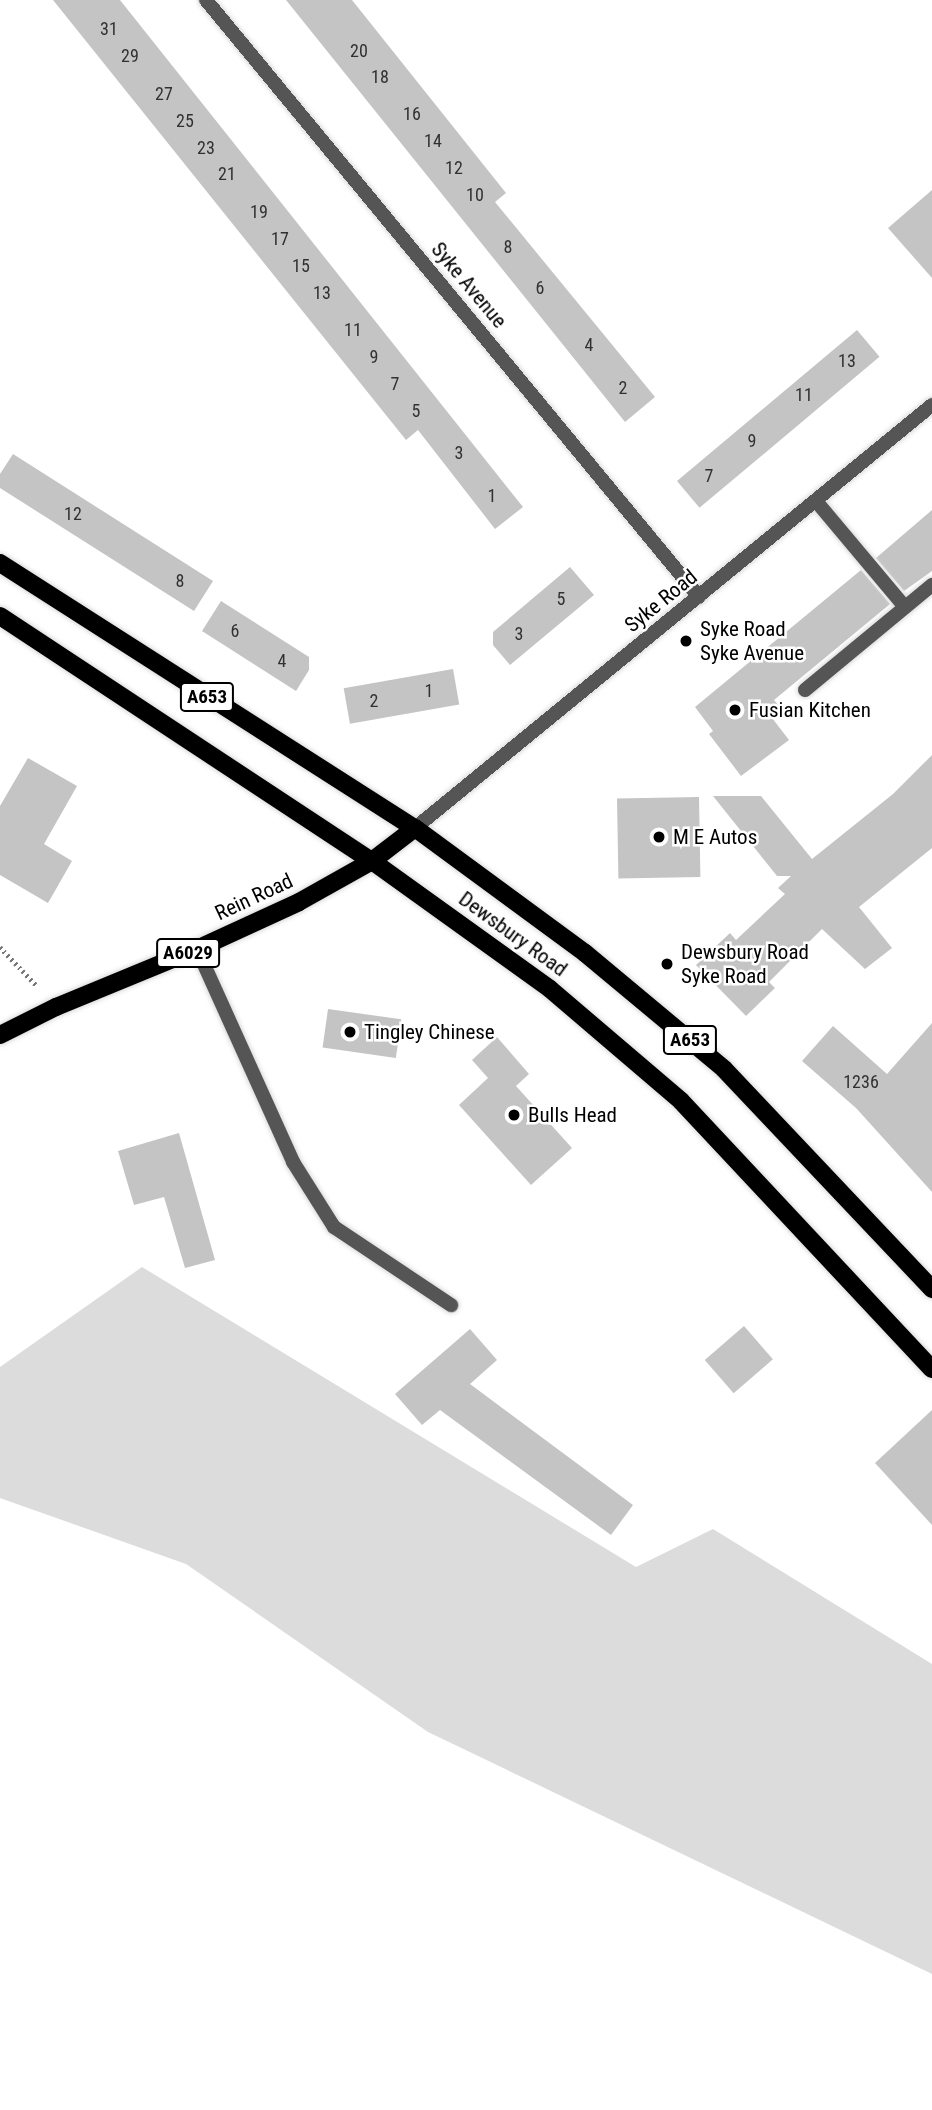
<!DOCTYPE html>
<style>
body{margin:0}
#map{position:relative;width:932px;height:2110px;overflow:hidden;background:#fff;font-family:"Roboto Condensed",sans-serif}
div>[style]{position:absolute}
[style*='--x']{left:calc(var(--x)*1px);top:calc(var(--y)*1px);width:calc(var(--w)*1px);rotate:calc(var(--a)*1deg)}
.green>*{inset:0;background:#dcdcdc}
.building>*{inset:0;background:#c4c4c4;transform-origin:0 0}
.path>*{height:4.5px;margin-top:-2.25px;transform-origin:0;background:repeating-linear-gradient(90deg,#777 0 2px,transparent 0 5.5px)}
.roads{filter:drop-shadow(0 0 2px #dbdbdb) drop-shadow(0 0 2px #dbdbdb)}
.service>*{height:14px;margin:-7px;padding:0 7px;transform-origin:7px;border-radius:7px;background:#555}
.minor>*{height:14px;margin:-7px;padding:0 7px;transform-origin:7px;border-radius:7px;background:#555}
.tertiary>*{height:14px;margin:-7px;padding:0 7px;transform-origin:7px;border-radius:7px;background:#555}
.primary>*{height:18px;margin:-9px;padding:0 9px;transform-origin:9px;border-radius:9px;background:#000}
.dots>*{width:19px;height:19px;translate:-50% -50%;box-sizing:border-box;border:4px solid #fff;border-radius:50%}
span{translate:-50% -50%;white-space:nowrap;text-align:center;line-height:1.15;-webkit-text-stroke:5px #fff;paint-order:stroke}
.number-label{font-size:18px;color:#313131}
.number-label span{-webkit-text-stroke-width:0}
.shield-label span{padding:2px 5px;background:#fff;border:2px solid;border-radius:5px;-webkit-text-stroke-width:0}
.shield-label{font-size:19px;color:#000;font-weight:700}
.street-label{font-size:21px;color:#000}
.poi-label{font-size:21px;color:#000}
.left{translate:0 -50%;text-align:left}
</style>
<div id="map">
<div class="green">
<i style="clip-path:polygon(142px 1267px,636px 1567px,713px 1529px,932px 1664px,932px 1974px,428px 1732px,186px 1564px,0 1498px,0 1367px)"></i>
</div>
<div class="building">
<i style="clip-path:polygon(53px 0,120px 0,523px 507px,495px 529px,418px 430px,406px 440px)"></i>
<i style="clip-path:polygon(286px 0,352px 0,506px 193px,495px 202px,655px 397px,625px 422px)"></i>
<i style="clip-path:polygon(932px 190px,932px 278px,888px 228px)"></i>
<i style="left:857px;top:330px;width:35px;height:235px;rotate:50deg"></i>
<i style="clip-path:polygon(13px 454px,213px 581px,194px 611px,0 488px,0 474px)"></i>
<i style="clip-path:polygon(932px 510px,932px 571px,904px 591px,876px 558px)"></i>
<i style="clip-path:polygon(570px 567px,594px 595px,510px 665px,493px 645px,493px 632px)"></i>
<i style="clip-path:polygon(861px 570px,890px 604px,774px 700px,779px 706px,769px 714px,789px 740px,741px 776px,709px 734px,713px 731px,695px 707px)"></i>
<i style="clip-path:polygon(221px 601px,309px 657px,309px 670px,296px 691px,202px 631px)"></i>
<i style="left:453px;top:669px;width:36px;height:111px;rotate:80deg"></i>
<i style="clip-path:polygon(932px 755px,932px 848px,859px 907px,892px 948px,865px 969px,822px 929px,769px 982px,775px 988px,746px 1016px,696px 965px,730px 933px,736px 940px,785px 894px,778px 888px,791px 876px,777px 876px,713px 796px,761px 796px,812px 859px,893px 794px)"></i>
<i style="clip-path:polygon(28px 758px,77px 786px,44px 844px,72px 861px,48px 903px,0 875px,0 806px)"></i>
<i style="left:699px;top:797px;width:80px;height:82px;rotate:89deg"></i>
<i style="left:328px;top:1009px;width:74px;height:39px;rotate:8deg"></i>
<i style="clip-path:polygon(932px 1023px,932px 1192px,856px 1108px,802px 1061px,833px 1026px,887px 1074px)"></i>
<i style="clip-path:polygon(497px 1037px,529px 1074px,516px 1086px,572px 1148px,531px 1185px,459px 1105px,488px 1078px,472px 1060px)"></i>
<i style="clip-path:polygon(179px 1133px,215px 1260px,185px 1268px,164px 1197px,134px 1205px,118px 1151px)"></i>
<i style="left:744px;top:1326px;width:44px;height:52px;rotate:49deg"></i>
<i style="clip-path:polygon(470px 1329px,497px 1360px,470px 1384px,633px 1505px,611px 1535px,440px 1410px,422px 1425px,395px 1394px)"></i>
<i style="clip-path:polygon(932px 1410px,932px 1525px,875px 1463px)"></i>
</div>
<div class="path">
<i style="--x:0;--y:947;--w:52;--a:46.5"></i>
</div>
<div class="roads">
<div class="service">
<i style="--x:816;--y:501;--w:138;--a:50"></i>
<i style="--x:805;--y:690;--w:165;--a:-39.6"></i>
<i style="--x:197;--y:949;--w:234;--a:65.7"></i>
<i style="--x:293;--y:1162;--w:77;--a:57.8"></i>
<i style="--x:334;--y:1227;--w:141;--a:33.7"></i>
</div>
<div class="minor">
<i style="--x:206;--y:0;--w:774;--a:50.45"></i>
</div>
<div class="tertiary">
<i style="--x:415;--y:828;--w:668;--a:-39.29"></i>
</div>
<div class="primary">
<i style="--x:0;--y:563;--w:492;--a:32.6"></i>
<i style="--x:415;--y:828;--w:211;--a:36.3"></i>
<i style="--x:585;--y:953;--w:181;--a:39.8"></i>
<i style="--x:724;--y:1069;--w:303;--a:46.6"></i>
<i style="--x:0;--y:616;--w:445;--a:33.4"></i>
<i style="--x:372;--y:861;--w:219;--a:35.7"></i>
<i style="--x:550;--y:989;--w:172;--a:40.5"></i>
<i style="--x:681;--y:1101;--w:367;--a:46.9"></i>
<i style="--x:0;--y:1035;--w:63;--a:-26.6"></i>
<i style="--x:56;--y:1007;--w:152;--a:-22.4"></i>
<i style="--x:197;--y:949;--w:112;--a:-24.7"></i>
<i style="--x:299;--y:902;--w:84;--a:-29.3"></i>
<i style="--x:372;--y:861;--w:54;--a:-37.5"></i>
</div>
</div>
<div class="dots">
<i style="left:686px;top:641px;background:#000"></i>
<i style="left:735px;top:710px;background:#000"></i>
<i style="left:659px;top:837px;background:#000"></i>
<i style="left:667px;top:964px;background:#000"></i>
<i style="left:350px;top:1032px;background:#000"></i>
<i style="left:514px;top:1115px;background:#000"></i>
</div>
<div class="number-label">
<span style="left:109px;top:29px">31</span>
<span style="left:359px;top:51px">20</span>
<span style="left:130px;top:56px">29</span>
<span style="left:380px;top:77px">18</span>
<span style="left:164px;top:94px">27</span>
<span style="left:412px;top:114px">16</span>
<span style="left:185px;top:121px">25</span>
<span style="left:433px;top:141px">14</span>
<span style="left:206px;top:148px">23</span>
<span style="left:454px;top:168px">12</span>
<span style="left:227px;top:174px">21</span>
<span style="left:475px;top:195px">10</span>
<span style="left:259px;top:212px">19</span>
<span style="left:280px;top:239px">17</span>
<span style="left:508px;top:247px">8</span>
<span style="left:301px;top:266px">15</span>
<span style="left:540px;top:288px">6</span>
<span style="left:322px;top:293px">13</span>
<span style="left:353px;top:330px">11</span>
<span style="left:589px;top:345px">4</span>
<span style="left:374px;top:357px">9</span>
<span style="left:847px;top:361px">13</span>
<span style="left:395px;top:384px">7</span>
<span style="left:623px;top:388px">2</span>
<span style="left:804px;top:395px">11</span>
<span style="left:416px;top:411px">5</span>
<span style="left:752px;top:441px">9</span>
<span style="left:459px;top:453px">3</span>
<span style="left:709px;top:476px">7</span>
<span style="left:492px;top:496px">1</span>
<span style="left:73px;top:514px">12</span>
<span style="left:180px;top:581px">8</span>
<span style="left:561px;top:599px">5</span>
<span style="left:235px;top:631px">6</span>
<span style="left:519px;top:634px">3</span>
<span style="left:282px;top:661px">4</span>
<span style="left:429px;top:691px">1</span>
<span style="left:374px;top:701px">2</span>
<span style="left:861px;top:1082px">1236</span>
</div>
<div class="shield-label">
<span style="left:207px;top:697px">A653</span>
<span style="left:188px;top:953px">A6029</span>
<span style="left:690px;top:1040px">A653</span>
</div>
<div class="street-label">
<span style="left:469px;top:285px;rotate:50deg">Syke Avenue</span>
<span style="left:661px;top:601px;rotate:-39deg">Syke Road</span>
<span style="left:254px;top:897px;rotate:-25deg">Rein Road</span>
<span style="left:513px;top:934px;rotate:36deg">Dewsbury Road</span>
</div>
<div class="poi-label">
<span class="left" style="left:700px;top:641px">Syke Road<br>Syke Avenue</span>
<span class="left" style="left:749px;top:710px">Fusian Kitchen</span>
<span class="left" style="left:673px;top:837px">M E Autos</span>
<span class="left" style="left:681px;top:964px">Dewsbury Road<br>Syke Road</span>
<span class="left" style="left:364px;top:1032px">Tingley Chinese</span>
<span class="left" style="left:528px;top:1115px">Bulls Head</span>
</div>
</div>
